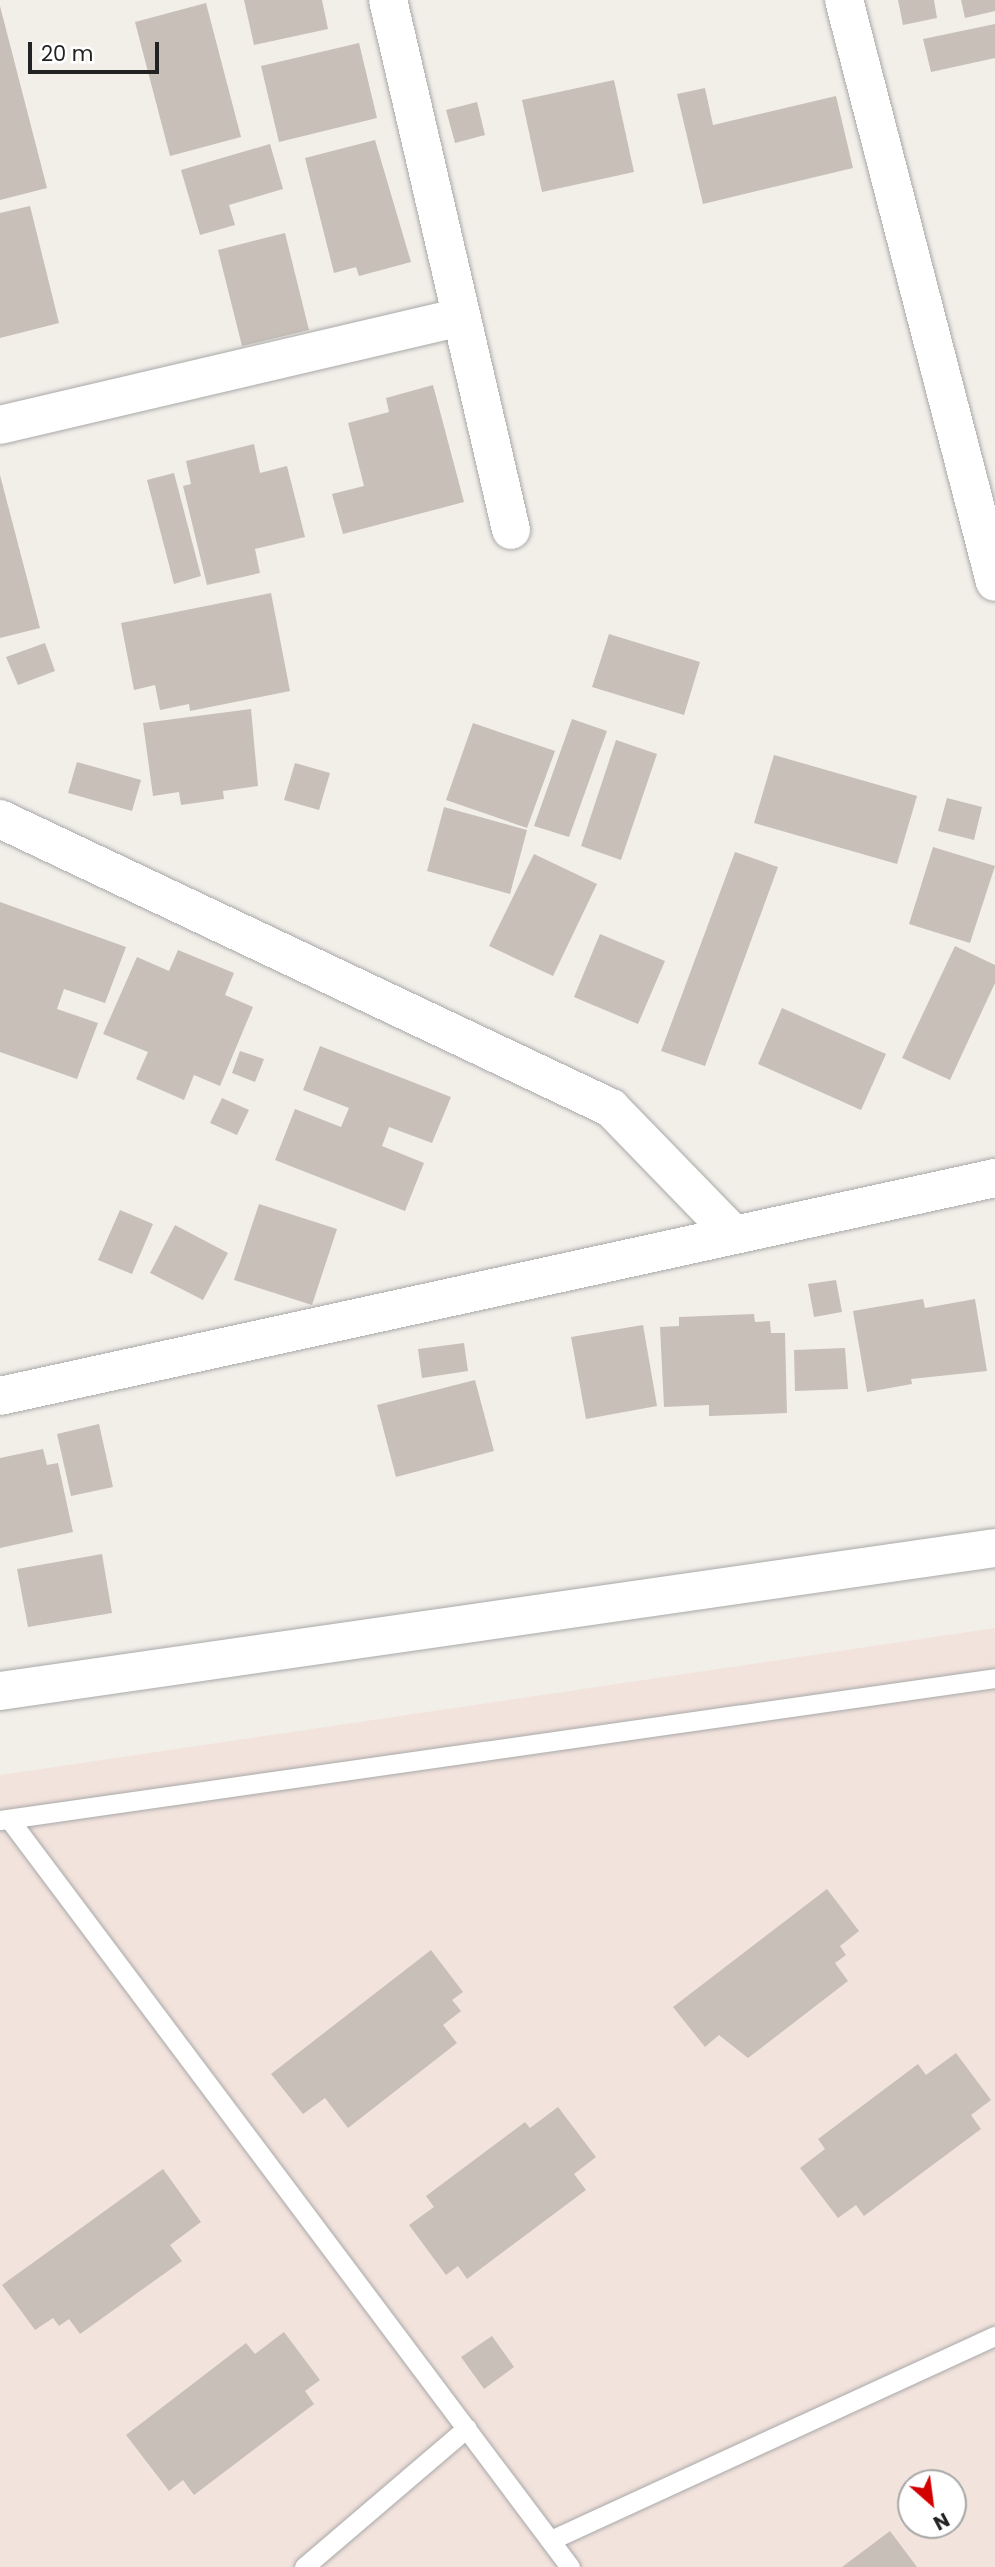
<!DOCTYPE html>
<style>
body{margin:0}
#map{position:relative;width:995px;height:2567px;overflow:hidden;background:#f2efe9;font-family:Poppins,sans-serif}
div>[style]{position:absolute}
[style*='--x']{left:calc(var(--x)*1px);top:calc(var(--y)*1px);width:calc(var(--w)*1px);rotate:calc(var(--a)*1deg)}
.military>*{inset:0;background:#f3e3dd}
.building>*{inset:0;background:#c7bfb8}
.roads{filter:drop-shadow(0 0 2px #a9a9a9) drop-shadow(0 0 2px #a9a9a9)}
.service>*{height:19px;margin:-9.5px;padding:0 9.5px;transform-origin:9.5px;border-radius:9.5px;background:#fff}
.minor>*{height:38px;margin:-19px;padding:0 19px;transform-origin:19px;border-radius:19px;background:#fff}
span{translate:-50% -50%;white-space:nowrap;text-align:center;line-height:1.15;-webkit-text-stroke:6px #fff;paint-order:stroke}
.north{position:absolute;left:897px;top:2469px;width:70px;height:70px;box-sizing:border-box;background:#fff;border:2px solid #a7a7a7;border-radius:50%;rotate:152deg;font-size:19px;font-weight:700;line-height:28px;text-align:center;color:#222}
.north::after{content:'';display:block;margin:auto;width:24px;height:32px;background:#d40000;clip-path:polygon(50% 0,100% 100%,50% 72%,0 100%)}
.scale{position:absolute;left:28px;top:42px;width:131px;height:32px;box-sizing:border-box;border:4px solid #222;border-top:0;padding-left:9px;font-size:21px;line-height:24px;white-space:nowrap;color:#222;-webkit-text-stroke:5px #fff;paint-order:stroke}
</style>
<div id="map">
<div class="military">
<div style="clip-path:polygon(evenodd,995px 1628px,995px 2567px,0 2567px,0 1775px,995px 1628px,911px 2483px,953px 2483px,953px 2525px,911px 2525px,911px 2483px)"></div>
</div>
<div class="building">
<div style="clip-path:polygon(244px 0,322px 0,328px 29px,254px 45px)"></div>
<div style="clip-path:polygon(898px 0,934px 0,937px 18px,903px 25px)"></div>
<div style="clip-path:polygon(961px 0,995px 0,995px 11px,965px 18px)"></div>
<div style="clip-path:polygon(206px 3px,241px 137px,170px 156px,135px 22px)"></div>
<div style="clip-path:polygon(0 6px,47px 188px,0 200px)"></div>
<div style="clip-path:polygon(995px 24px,995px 58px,931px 72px,923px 39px)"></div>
<div style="clip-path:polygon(359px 43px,377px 118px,279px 142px,261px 66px)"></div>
<div style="clip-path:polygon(614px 80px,634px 172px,542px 192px,522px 100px)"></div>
<div style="clip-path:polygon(705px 88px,713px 125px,836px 96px,853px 168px,703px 204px,677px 94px)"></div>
<div style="clip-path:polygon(477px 102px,485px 135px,455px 143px,446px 110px)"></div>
<div style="clip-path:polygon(375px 140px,411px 262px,359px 276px,356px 267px,334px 273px,305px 158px)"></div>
<div style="clip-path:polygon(270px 144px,283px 189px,229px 205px,235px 225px,200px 235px,181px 170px)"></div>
<div style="clip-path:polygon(30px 206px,59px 323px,0 338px,0 213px)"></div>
<div style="clip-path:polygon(285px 233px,309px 330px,242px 346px,218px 250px)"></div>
<div style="clip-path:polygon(433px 385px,464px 502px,343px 534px,332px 494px,364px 486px,348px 423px,389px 412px,386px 398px)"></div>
<div style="clip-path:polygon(254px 444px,260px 473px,287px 466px,305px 537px,255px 549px,260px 573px,207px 585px,183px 486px,191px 484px,186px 461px)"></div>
<div style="clip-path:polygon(174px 473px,201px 576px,174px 584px,147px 480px)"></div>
<div style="clip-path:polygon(0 475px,40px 628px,0 638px)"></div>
<div style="clip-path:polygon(271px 593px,290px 691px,190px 711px,189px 704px,160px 710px,155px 685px,134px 690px,121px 623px)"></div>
<div style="clip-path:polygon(609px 634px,700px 662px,684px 715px,592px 687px)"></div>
<div style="clip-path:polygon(45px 643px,55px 671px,18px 685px,6px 657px)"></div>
<div style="clip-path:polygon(251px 709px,258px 786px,223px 791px,224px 799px,181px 805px,179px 792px,153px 796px,143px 723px)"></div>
<div style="clip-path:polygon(572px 719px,607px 731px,569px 837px,534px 826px)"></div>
<div style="clip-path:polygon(473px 723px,555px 751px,527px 828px,446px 800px)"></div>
<div style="clip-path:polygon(616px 740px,657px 754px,621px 860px,581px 846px)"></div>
<div style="clip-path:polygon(774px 755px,917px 796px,897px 864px,754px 823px)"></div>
<div style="clip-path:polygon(77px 762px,141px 780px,132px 811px,68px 793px)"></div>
<div style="clip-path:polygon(295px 763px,330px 773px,319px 810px,284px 800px)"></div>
<div style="clip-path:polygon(947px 798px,982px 807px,974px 840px,938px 831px)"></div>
<div style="clip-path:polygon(444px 807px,527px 830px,510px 894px,427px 871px)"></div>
<div style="clip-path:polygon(933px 847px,995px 866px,970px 943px,909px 924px)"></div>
<div style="clip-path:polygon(735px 852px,778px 867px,705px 1066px,661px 1051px)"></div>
<div style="clip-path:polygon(534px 854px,597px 884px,553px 976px,489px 946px)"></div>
<div style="clip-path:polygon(0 902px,126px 947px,105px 1003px,64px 989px,57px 1009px,98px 1023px,77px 1079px,0 1052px)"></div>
<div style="clip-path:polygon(600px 934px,665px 961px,638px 1024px,574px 997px)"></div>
<div style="clip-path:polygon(955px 946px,995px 965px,995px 983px,950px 1080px,902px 1058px)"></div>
<div style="clip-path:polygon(178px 950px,234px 973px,225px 995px,253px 1007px,220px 1086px,194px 1075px,184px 1100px,136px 1079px,148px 1052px,103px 1034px,137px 957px,169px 971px)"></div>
<div style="clip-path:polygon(782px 1008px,886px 1054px,861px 1110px,758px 1064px)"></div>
<div style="clip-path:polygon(320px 1046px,451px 1097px,432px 1143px,389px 1127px,382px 1146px,424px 1163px,405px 1211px,275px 1160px,295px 1109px,341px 1127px,349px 1108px,303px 1090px)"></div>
<div style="clip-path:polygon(240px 1051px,264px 1059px,255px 1082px,232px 1073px)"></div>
<div style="clip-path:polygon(222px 1098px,249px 1110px,237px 1135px,210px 1123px)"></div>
<div style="clip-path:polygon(259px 1204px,337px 1229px,312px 1305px,234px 1280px)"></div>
<div style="clip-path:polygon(120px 1210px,153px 1224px,132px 1274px,98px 1260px)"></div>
<div style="clip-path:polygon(175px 1225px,228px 1253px,203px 1300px,150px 1273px)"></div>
<div style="clip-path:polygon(836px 1280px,842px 1312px,814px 1317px,808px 1284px)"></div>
<div style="clip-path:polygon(923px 1299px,925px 1308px,975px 1299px,987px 1371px,911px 1379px,912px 1384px,867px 1392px,853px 1311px)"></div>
<div style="clip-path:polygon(754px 1314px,755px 1322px,770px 1321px,771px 1333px,785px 1333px,787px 1413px,709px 1416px,709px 1405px,664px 1407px,660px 1327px,679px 1326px,679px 1317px)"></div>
<div style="clip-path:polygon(643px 1325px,657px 1406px,586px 1419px,571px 1337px)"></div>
<div style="clip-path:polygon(464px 1343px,468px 1371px,422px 1378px,418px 1349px)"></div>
<div style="clip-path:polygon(845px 1348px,848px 1389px,795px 1391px,794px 1350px)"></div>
<div style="clip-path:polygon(475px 1380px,494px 1451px,396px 1477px,377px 1405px)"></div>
<div style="clip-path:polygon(99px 1424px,113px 1487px,71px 1496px,57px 1434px)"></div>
<div style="clip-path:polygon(43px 1449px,47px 1465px,58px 1463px,73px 1532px,0 1548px,0 1458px)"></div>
<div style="clip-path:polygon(102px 1554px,112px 1613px,28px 1627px,17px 1569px)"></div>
<div style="clip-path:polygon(827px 1889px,859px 1931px,840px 1946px,846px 1955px,835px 1963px,848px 1981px,748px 2058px,719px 2035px,705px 2047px,673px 2007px)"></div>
<div style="clip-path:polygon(431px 1950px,463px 1992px,452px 2000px,461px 2011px,443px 2025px,457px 2043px,348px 2128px,325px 2098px,303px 2114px,271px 2074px)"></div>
<div style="clip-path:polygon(956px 2053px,991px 2100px,971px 2115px,981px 2129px,864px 2216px,856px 2205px,838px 2218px,800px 2168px,825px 2149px,818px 2139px,918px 2064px,926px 2075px)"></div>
<div style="clip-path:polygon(558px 2107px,596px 2157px,574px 2174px,586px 2190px,467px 2279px,458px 2266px,446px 2275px,409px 2225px,434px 2207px,426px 2196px,525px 2122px,530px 2128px)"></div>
<div style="clip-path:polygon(163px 2169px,201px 2222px,170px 2245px,182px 2261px,80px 2334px,69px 2319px,59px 2326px,53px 2318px,35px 2330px,2px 2285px)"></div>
<div style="clip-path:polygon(284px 2332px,320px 2380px,305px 2391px,314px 2404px,194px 2495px,183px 2480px,169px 2491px,126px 2435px,246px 2343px,255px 2354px)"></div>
<div style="clip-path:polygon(492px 2336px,514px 2367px,484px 2389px,461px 2357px)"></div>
<div style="clip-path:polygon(890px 2531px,917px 2567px,842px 2567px)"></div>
</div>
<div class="roads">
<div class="service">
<div style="--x:9;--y:1819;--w:935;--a:53.13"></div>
<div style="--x:0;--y:1820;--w:1005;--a:-8.12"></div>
<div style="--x:551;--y:2540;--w:489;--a:-24.7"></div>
<div style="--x:304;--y:2567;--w:214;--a:-40.5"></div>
</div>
<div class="minor">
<div style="--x:388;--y:0;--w:544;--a:76.93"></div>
<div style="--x:844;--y:0;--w:601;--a:75.46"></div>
<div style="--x:0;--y:425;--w:472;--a:-13.2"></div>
<div style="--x:0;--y:819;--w:676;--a:25.31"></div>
<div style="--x:611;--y:1108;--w:175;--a:45.9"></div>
<div style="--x:0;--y:1396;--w:1019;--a:-12.36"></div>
<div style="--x:0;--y:1691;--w:1005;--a:-8.18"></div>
</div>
</div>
<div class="north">N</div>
<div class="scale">20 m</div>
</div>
